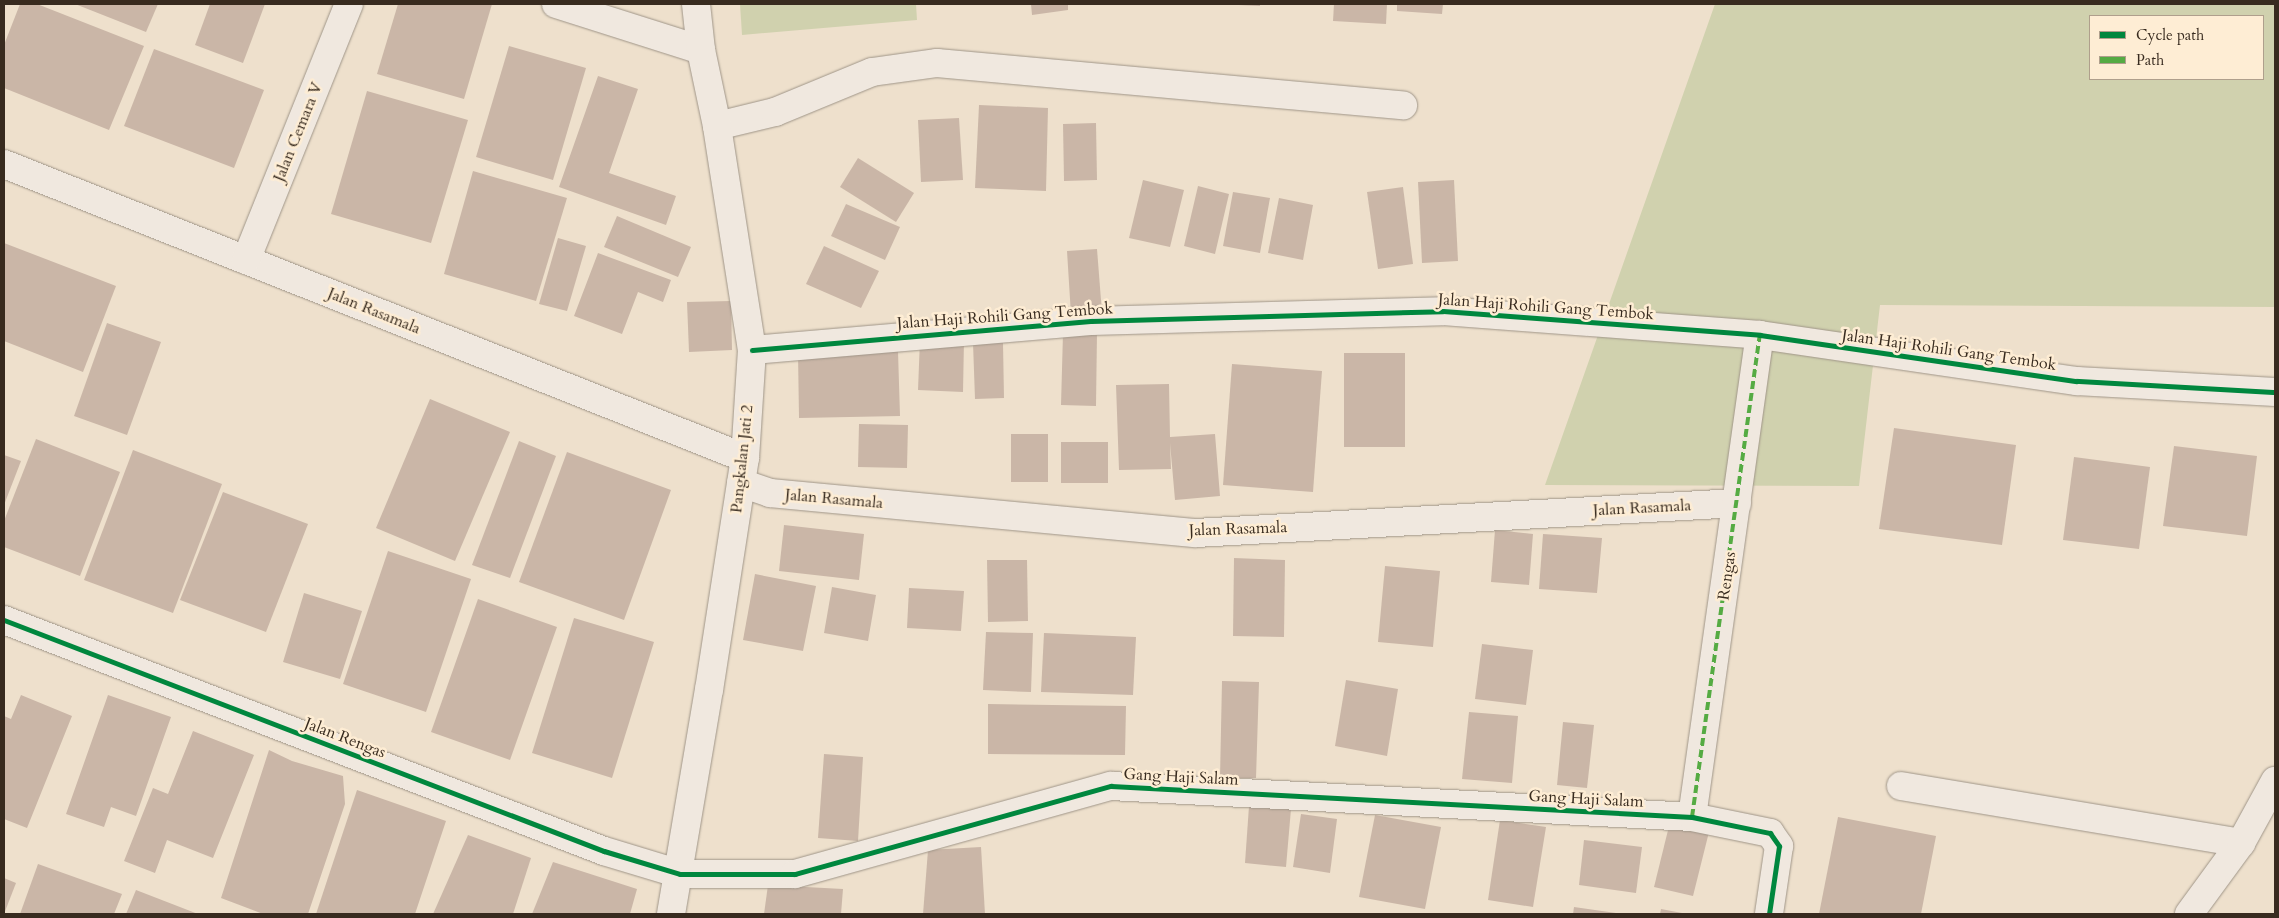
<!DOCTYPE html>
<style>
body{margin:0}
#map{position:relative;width:2279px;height:918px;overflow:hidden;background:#eee0cc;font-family:Cardo,serif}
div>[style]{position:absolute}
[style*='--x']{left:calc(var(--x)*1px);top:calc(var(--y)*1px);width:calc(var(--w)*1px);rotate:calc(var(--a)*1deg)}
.green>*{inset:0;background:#d0d1ae}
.building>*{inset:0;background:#cab6a7}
.roads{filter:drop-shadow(0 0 1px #9f9588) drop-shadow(0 0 1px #9f9588)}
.street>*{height:28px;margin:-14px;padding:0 14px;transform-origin:14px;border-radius:14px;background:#f0e8df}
.secondary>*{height:28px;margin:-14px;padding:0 14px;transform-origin:14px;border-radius:14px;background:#f0e8df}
.quiet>*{height:4px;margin-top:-2px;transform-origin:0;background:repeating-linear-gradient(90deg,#55ab43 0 8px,transparent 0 12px)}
.cycleway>*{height:5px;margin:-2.5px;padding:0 2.5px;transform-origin:2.5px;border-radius:2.5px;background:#00873e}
span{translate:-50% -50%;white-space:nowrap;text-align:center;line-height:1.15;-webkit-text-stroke:5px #feedd4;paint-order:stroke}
.street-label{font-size:16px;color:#382b1f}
.frame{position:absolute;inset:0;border:5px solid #382b1f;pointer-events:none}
.legend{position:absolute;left:2089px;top:15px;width:175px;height:65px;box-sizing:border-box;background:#feedd4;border:1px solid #af9f8c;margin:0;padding:6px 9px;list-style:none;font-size:15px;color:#382b1f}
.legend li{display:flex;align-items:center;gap:10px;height:25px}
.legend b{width:25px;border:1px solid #af9f8c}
</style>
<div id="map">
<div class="green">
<div style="clip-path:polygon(740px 4px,916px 4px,917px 20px,742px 35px)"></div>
<div style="clip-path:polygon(evenodd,1715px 4px,2275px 4px,2275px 307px,1880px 305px,1859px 486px,1545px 485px,1715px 4px,2090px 16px,2263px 16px,2263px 79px,2090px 79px,2090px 16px)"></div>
</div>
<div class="building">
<div style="clip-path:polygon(20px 4px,37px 4px,144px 46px,109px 130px,4px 88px,4px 45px)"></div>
<div style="clip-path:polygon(75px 4px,158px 4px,146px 32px)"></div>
<div style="clip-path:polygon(210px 4px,265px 4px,243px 63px,195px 45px)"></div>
<div style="clip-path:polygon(398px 4px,492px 4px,464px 99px,377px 74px)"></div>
<div style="clip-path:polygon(1031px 4px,1068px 4px,1068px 10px,1032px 15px)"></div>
<div style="clip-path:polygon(1217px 4px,1260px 4px,1260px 6px)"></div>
<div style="clip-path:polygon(1334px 4px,1387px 4px,1386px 24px,1333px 21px)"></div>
<div style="clip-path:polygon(1397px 4px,1443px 4px,1442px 14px,1397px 11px)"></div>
<div style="clip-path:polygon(509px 46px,586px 68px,553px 180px,476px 157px)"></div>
<div style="clip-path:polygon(154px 49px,264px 90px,234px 168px,124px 126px)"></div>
<div style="clip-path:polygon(598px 76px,638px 89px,609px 173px,676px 196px,666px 225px,559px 187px)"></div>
<div style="clip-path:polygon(367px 91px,468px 120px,431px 243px,331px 214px)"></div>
<div style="clip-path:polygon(979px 105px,1048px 108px,1046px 191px,975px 188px)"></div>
<div style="clip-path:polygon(959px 118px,963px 180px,921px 182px,918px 120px)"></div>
<div style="clip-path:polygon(1096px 123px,1097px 180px,1064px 181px,1063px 124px)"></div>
<div style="clip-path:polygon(858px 158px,914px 193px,896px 222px,840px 187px)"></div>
<div style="clip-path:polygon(473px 171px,567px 198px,536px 301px,444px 274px)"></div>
<div style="clip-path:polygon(1143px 180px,1184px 190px,1170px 247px,1129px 238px)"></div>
<div style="clip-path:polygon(1454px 180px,1458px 261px,1422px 263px,1418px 182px)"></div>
<div style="clip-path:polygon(1198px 186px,1229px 194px,1215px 254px,1184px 246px)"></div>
<div style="clip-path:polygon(1403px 187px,1413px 264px,1378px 269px,1367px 192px)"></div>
<div style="clip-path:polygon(1233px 192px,1270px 198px,1260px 253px,1223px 246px)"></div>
<div style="clip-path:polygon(1279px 198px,1313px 205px,1303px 260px,1268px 253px)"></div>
<div style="clip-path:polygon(846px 204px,900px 227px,885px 260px,831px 236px)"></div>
<div style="clip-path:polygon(617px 216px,691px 247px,678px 277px,604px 247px)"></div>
<div style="clip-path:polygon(558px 238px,586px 246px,567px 311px,539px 304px)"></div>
<div style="clip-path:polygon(4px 243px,116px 286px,83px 372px,4px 341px)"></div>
<div style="clip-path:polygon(824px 246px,879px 271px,861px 308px,806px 284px)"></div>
<div style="clip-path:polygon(1097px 249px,1102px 313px,1071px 315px,1067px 251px)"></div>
<div style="clip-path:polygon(598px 253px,671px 280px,663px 302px,638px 292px,622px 334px,574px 316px)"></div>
<div style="clip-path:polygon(731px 301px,732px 350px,689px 352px,687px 302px)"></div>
<div style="clip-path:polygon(107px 323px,161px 342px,127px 435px,74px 416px)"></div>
<div style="clip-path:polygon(1063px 333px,1097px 333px,1096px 406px,1061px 405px)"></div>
<div style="clip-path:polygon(920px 339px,964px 340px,963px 392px,918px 390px)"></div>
<div style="clip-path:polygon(973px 343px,1003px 343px,1004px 398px,975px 399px)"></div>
<div style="clip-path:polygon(898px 351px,900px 416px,799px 418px,798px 353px)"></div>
<div style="clip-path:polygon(1344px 353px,1405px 353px,1405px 447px,1344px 447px)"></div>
<div style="clip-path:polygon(1232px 364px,1322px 371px,1313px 492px,1223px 485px)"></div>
<div style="clip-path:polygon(1169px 384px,1170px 437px,1215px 434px,1220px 496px,1175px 500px,1170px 443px,1171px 469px,1119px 470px,1116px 385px)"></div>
<div style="clip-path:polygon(430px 399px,510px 432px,455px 561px,376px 528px)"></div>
<div style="clip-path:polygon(859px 424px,908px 425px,907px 468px,858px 467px)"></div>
<div style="clip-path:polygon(1894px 428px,2016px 445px,2002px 545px,1879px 529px)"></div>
<div style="clip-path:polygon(1011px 434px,1048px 434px,1048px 482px,1011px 482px)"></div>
<div style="clip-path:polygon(36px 439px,120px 472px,80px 576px,4px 547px,4px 521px)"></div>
<div style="clip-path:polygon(519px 441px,556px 456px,510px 578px,472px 565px)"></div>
<div style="clip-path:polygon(1061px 442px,1108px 442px,1108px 483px,1061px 483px)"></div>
<div style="clip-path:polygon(2174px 446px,2257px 456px,2247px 536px,2163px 526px)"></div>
<div style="clip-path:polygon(133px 450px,222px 484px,173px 613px,84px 580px)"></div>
<div style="clip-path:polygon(567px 452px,671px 490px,624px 620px,519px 582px)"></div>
<div style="clip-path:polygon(4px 455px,21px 461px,4px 505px)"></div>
<div style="clip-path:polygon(2074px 457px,2150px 467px,2139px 549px,2063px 540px)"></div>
<div style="clip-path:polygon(223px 492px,308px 524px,266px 632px,180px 600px)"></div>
<div style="clip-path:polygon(784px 525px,864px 534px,859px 580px,779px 571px)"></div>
<div style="clip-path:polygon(1495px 530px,1533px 534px,1529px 585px,1491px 582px)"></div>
<div style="clip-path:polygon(1543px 534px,1602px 538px,1597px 593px,1539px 589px)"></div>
<div style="clip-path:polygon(388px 551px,471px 579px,426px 712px,343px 684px)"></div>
<div style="clip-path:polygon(1234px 558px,1285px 560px,1284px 637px,1233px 636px)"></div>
<div style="clip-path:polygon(987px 560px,1027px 560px,1028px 621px,988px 622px)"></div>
<div style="clip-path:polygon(1385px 566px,1440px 571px,1433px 647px,1378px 642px)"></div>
<div style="clip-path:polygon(755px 574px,816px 586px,803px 651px,743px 640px)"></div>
<div style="clip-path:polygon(832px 587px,876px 595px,868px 641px,824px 633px)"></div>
<div style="clip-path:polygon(909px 588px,964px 591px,961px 631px,907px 628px)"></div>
<div style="clip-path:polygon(304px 593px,362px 611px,340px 679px,283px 662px)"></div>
<div style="clip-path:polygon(478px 599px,557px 627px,510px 760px,431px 732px)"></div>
<div style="clip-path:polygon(574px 618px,654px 642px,612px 778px,532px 753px)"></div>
<div style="clip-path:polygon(986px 632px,1033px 633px,1031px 692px,983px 690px)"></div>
<div style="clip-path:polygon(1044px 633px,1136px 637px,1133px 695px,1041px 692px)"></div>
<div style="clip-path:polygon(1482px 644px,1533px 650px,1526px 705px,1475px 699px)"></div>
<div style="clip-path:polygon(1346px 680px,1398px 689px,1387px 756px,1335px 746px)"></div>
<div style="clip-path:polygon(1222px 681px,1259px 682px,1256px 778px,1220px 778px)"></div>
<div style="clip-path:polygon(21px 695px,72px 716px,27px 828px,4px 819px,4px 716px,11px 719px)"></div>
<div style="clip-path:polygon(108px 695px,171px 717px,136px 816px,111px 807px,104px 827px,66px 814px)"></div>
<div style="clip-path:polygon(988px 704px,1126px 706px,1125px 755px,988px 754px)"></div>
<div style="clip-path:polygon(1469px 712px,1518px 716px,1512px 783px,1462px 779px)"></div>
<div style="clip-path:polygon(1563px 722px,1594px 725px,1587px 788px,1557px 785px)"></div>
<div style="clip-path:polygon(193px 731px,254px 755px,213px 858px,167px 840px,155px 873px,124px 861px,153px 788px,168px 794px)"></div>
<div style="clip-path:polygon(269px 750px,292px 761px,343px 776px,345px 804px,308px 914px,263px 914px,221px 898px)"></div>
<div style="clip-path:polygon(824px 754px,863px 757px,858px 841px,818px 838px)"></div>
<div style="clip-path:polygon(357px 790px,446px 821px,415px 914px,316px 914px)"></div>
<div style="clip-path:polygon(1249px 806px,1291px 809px,1286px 867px,1245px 863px)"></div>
<div style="clip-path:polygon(1301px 814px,1337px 819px,1330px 873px,1293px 867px)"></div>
<div style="clip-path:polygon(1375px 815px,1441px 827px,1425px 909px,1359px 897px)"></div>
<div style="clip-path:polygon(1838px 817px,1936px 836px,1921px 914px,1819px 914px)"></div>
<div style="clip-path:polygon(1500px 820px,1546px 827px,1533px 907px,1488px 900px)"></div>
<div style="clip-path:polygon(1670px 822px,1709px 832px,1693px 896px,1654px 887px)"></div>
<div style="clip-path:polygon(468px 835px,531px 858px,513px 914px,433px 914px)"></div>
<div style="clip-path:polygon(1584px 840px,1642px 847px,1636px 893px,1579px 885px)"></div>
<div style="clip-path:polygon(981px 847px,985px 914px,923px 914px,928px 850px)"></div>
<div style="clip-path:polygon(553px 862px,637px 889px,630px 914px,532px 914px)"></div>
<div style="clip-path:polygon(38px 864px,122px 894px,114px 914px,20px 914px)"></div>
<div style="clip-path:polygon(4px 878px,16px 883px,4px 914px)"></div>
<div style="clip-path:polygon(768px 885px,843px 889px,841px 914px,764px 914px)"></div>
<div style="clip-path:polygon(136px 890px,198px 914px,126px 914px)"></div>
<div style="clip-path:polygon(1574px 907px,1616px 913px,1616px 914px,1573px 914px)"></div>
<div style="clip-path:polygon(1661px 909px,1682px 913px,1682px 914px,1660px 914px)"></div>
</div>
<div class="roads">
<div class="street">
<div style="--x:556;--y:4;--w:152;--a:17.6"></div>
<div style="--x:717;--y:126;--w:60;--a:-13.6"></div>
<div style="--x:775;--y:112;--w:105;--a:-22.4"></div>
<div style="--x:872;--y:72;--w:66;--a:-7.9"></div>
<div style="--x:937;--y:63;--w:468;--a:5.2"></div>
<div style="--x:4;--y:164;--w:797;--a:21.64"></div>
<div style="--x:246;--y:260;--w:276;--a:-68.1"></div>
<div style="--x:752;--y:350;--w:340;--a:-4.9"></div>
<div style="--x:1091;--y:321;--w:352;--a:-1.6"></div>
<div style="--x:1443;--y:311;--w:318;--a:4.3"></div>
<div style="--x:1760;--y:335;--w:320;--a:8.3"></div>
<div style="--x:2077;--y:381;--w:198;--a:3.2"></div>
<div style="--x:741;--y:483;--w:31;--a:19"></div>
<div style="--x:770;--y:493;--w:428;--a:5.4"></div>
<div style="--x:1196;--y:533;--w:542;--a:-3.17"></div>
<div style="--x:4;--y:620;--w:643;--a:21.06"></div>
<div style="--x:604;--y:851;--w:79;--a:16.8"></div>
<div style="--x:680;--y:874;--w:115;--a:0"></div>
<div style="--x:795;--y:874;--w:328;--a:-15.6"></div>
<div style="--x:1111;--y:786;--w:582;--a:3.05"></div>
<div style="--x:1692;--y:817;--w:80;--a:11.6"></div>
<div style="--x:1770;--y:833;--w:16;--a:55"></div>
<div style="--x:1779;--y:846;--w:69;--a:98.4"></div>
<div style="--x:1901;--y:786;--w:345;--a:9.5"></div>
<div style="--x:1692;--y:817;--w:487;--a:-82"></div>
</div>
<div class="secondary">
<div style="--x:671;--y:914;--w:227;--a:-80.4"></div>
<div style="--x:709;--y:690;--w:235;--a:-81.2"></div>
<div style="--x:745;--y:458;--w:108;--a:-86.3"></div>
<div style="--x:752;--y:350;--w:227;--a:-98.9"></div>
<div style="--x:717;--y:126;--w:78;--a:-101.9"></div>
<div style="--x:701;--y:50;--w:46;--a:-96.2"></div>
<div style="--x:2189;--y:914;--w:88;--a:-53.8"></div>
<div style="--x:2241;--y:843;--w:71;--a:-61.3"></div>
</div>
</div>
<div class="quiet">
<div style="--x:1696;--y:818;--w:4;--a:-166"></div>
<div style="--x:1692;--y:817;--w:487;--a:-82"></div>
<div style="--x:1760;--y:335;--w:3;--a:180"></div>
</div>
<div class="cycleway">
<div style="--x:752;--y:350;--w:340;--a:-4.9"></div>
<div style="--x:1091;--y:321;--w:352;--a:-1.6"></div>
<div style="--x:1443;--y:311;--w:318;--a:4.3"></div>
<div style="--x:1760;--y:335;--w:320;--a:8.3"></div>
<div style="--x:2077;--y:381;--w:198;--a:3.2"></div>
<div style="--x:4;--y:620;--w:643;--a:21.06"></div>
<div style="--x:604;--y:851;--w:79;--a:16.8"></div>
<div style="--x:680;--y:874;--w:115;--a:0"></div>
<div style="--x:795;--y:874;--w:328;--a:-15.6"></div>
<div style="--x:1111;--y:786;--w:582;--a:3.05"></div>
<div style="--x:1692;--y:817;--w:80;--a:11.6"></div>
<div style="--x:1770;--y:833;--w:16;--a:55"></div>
<div style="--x:1779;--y:846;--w:69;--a:98.4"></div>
</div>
<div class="street-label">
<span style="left:298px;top:132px;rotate:-68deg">Jalan Cemara V</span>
<span style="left:1546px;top:307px;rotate:4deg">Jalan Haji Rohili Gang Tembok</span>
<span style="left:374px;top:311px;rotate:22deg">Jalan Rasamala</span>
<span style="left:1005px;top:316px;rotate:-4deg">Jalan Haji Rohili Gang Tembok</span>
<span style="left:1949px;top:350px;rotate:8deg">Jalan Haji Rohili Gang Tembok</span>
<span style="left:742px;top:459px;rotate:-84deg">Pangkalan Jati 2</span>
<span style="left:834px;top:499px;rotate:5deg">Jalan Rasamala</span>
<span style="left:1642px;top:508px;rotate:-3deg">Jalan Rasamala</span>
<span style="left:1238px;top:529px;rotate:-2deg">Jalan Rasamala</span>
<span style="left:1727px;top:576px;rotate:-82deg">Rengas</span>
<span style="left:345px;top:738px;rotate:21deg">Jalan Rengas</span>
<span style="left:1181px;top:777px;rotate:3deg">Gang Haji Salam</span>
<span style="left:1586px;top:799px;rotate:3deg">Gang Haji Salam</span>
</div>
<div class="frame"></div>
<ul class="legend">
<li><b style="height:6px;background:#00873e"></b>Cycle path</li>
<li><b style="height:6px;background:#55ab43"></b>Path</li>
</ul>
</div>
